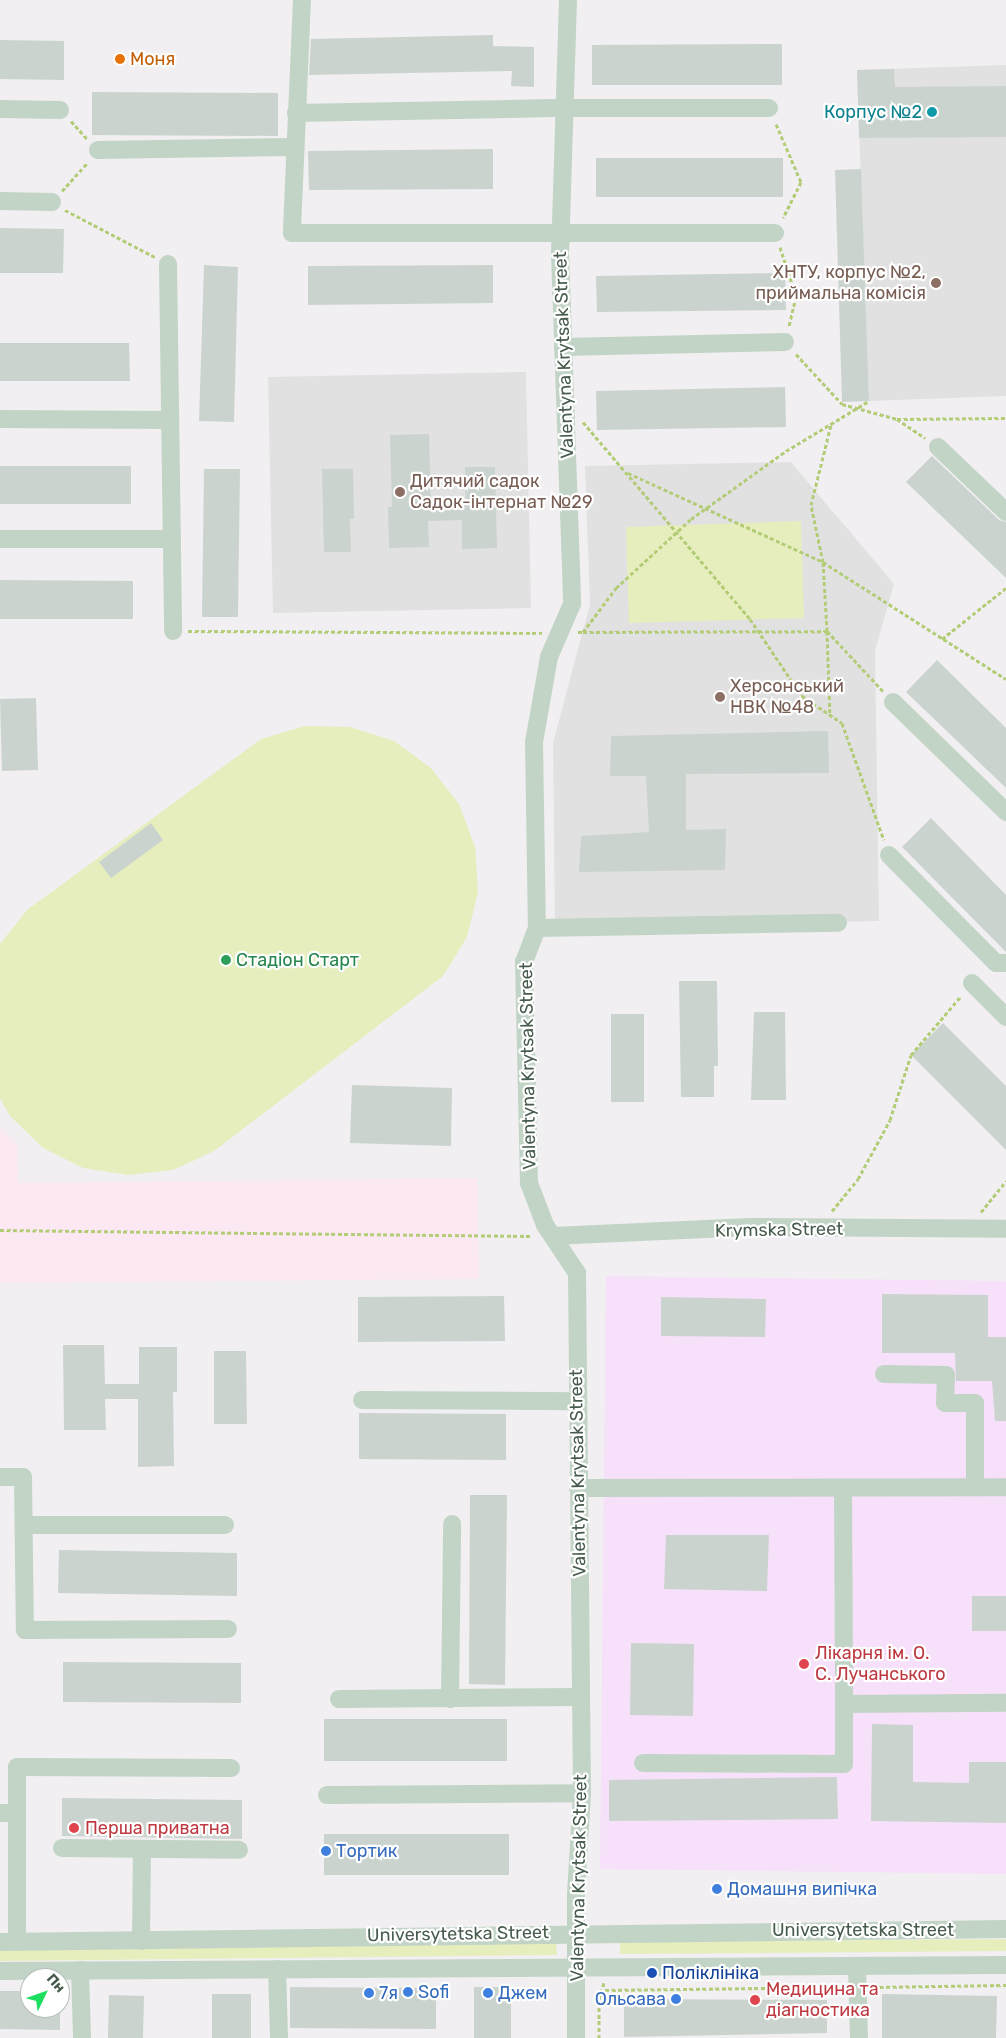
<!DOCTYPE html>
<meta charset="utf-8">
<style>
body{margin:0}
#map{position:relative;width:1006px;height:2038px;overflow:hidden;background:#f1eff1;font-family:Rubik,sans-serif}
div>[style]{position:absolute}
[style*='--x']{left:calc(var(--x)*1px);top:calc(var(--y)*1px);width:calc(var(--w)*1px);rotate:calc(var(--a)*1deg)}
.commercial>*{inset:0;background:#fce8f2}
.education>*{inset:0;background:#e2e1e2}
.medical>*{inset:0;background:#f7e0fa}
.green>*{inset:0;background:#e6eebe}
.building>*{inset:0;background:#cbd3cf}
.path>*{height:3px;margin-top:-1.5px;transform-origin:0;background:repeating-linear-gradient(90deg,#b3cc76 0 4px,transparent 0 6.5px)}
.minor>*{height:18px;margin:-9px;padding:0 9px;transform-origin:9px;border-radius:9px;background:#c2d4c6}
.dots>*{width:14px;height:14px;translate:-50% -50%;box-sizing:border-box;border:2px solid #fff;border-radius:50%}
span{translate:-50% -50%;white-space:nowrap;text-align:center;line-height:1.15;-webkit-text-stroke:4.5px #fff;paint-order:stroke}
.food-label{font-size:18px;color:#c56008}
.left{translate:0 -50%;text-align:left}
.culture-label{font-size:18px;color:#0d838f}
.right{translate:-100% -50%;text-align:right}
.education-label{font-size:18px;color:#785e54}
.street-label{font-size:18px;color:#475c4c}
.leisure-label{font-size:18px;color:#27864d}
.health-label{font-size:18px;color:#be3a42}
.shop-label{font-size:18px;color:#366cbe}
.transit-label{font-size:18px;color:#164399}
.north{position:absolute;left:20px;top:1968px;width:50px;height:50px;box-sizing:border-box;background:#fff;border:1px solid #b5beb7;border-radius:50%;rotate:48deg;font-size:14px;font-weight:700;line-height:20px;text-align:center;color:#475c4c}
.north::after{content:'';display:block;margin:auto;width:18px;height:22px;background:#1cde5f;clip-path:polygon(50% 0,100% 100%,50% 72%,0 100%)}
</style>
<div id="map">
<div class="commercial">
<div style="clip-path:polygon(0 1127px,17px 1144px,18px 1183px,477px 1178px,479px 1279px,0 1283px)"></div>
</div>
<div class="education">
<div style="clip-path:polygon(1006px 65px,1006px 396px,869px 401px,857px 70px)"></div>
<div style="clip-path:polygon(526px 372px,531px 608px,273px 613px,268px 377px)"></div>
<div style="clip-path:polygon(791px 462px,894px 584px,875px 651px,879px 921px,555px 928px,553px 743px,590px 604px,585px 466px)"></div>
</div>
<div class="medical">
<div style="clip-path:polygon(606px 1276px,1006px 1281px,1006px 1874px,600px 1869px)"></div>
</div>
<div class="green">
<div style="clip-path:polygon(801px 521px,804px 618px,629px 623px,626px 527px)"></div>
<div style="clip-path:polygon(305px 726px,350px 727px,394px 741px,431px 768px,459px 804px,475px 847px,478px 892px,467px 937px,443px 976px,214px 1151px,173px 1170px,128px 1175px,83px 1168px,43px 1148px,10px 1116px,0 1098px,0 944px,27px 910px,261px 739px)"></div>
<div style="clip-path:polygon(1006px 1939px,1006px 1951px,620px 1954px,620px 1942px)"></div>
<div style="clip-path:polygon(556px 1943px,557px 1955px,0 1961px,0 1949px)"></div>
</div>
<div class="building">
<div style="clip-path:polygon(493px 35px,493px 46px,534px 47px,534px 87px,511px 86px,512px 71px,309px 75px,311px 39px)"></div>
<div style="clip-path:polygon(0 40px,64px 41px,64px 80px,0 79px)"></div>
<div style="clip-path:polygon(782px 44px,782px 85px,592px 85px,592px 45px)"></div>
<div style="clip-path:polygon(894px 69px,895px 87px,1006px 86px,1006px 137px,859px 138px,857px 70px)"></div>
<div style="clip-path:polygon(92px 92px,278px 93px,278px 136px,92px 135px)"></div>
<div style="clip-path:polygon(493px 149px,493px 189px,309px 190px,308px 151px)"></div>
<div style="clip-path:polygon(596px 158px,783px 158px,783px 197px,596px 197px)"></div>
<div style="clip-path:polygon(861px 169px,869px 401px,842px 402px,835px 170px)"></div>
<div style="clip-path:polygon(0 228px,64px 229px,63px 273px,0 273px)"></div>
<div style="clip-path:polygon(204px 265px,238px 267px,234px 422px,199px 421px)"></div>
<div style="clip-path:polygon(493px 265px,493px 303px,308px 305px,308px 266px)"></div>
<div style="clip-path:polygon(785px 273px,786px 310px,597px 312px,596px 276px)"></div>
<div style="clip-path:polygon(0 343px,129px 343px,130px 381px,0 381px)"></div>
<div style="clip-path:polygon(785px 387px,786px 427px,597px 430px,596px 391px)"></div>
<div style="clip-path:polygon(429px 434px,431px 505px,466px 504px,465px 467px,495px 467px,497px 548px,462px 549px,462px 520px,428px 521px,429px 547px,389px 548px,388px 507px,392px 507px,390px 435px)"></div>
<div style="clip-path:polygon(932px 456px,999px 520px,1006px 522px,1006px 578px,906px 482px)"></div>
<div style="clip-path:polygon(0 466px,131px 466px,131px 504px,0 504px)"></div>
<div style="clip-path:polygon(204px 469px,240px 469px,238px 617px,202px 617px)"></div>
<div style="clip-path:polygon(322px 469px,353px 469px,354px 519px,350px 519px,351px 552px,324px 552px)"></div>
<div style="clip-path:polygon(0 580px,133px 581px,133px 619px,0 619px)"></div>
<div style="clip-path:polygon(937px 660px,1006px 728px,1006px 788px,906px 692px)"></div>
<div style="clip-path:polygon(36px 698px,38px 770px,2px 771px,0 699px)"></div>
<div style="clip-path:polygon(828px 731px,829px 773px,686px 774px,686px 830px,726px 829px,725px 870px,579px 872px,581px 836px,649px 832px,646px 776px,610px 776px,611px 736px)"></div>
<div style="clip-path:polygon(931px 818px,1006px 895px,1006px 952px,902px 847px)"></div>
<div style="clip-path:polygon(151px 823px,163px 840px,111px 878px,99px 862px)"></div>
<div style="clip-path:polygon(679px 981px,717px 981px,718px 1066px,714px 1066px,714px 1097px,681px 1097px)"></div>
<div style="clip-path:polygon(754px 1012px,785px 1012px,786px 1100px,751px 1100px)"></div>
<div style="clip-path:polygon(611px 1014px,644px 1014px,644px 1102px,611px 1102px)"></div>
<div style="clip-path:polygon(943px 1023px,1006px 1086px,1006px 1150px,911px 1055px)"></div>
<div style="clip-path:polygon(352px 1085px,452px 1088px,451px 1146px,350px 1143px)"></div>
<div style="clip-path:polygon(882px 1294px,988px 1295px,988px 1337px,1006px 1337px,1006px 1421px,995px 1421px,992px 1381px,956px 1381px,955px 1353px,882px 1353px)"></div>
<div style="clip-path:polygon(504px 1296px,505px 1341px,358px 1342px,358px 1297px)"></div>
<div style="clip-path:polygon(661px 1297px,766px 1299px,765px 1337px,661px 1336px)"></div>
<div style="clip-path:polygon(63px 1345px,104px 1345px,105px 1384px,139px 1384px,139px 1347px,177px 1347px,177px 1392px,173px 1392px,174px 1466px,138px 1467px,138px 1399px,105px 1399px,106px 1430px,64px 1430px)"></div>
<div style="clip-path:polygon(214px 1351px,246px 1351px,247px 1424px,214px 1424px)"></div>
<div style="clip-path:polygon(359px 1413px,506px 1414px,506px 1460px,359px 1459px)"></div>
<div style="clip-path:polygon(470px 1495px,507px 1495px,505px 1685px,469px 1684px)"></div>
<div style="clip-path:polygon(666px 1535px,769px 1535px,767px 1591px,664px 1589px)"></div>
<div style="clip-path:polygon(59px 1550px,237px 1553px,237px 1596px,58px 1593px)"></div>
<div style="clip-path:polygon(972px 1596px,1006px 1596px,1006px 1631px,972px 1631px)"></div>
<div style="clip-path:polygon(631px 1643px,694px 1644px,693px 1716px,630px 1715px)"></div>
<div style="clip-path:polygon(63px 1662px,241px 1663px,241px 1703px,63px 1702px)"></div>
<div style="clip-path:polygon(324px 1719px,507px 1719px,507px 1761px,324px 1761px)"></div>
<div style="clip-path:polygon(872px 1724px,913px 1725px,913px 1782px,969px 1783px,969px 1762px,1006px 1762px,1006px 1823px,871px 1821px)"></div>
<div style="clip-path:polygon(837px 1777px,838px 1819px,609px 1821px,609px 1780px)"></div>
<div style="clip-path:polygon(62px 1798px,242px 1800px,242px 1839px,62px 1836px)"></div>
<div style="clip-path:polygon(324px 1834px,509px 1834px,509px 1875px,324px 1875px)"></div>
<div style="clip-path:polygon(290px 1987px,436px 1988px,436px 2029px,290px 2028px)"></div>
<div style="clip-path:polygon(474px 1987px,511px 1987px,511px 2038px,474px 2038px)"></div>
<div style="clip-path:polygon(0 1991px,30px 1991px,30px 2008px,60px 2008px,60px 2030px,0 2029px)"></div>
<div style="clip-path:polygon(212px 1994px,251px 1994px,251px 2038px,212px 2038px)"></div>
<div style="clip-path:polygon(882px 1994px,997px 1996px,996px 2038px,882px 2038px)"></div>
<div style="clip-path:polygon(109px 1995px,144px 1996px,143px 2038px,108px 2038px)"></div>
<div style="clip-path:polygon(624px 1999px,827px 2000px,827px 2033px,624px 2037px)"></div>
</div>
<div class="path">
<div style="--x:71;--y:121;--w:24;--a:48"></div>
<div style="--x:776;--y:124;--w:63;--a:66.7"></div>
<div style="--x:801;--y:182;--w:40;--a:116.6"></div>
<div style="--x:62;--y:191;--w:39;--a:-48"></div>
<div style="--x:65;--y:210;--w:102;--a:27.6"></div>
<div style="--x:780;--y:247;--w:52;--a:71.9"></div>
<div style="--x:796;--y:296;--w:32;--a:103"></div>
<div style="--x:796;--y:354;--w:68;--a:47.4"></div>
<div style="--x:842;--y:404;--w:57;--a:15.3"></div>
<div style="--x:897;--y:419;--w:34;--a:34"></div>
<div style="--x:897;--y:419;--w:109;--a:-0.5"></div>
<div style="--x:583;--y:422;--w:258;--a:49.7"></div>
<div style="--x:750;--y:619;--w:93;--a:56"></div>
<div style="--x:802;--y:696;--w:48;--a:34"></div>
<div style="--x:842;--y:723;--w:124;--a:70.3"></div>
<div style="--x:628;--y:473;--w:214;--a:24.5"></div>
<div style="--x:823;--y:562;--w:217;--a:32.6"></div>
<div style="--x:188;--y:631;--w:354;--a:0.3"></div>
<div style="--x:827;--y:631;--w:82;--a:47"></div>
<div style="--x:827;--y:631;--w:84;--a:88"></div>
<div style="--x:578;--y:632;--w:5;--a:0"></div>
<div style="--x:583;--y:632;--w:55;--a:-53.1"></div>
<div style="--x:616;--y:588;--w:102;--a:-42.6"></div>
<div style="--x:691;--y:519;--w:117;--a:-35.6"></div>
<div style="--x:786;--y:451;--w:97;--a:-31.1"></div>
<div style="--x:583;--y:632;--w:244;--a:-0.2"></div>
<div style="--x:827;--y:631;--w:69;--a:-93.3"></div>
<div style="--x:823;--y:562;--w:58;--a:-101.9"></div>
<div style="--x:811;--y:505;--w:82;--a:-76"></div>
<div style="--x:942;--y:639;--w:82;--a:-38.6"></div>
<div style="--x:832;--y:1211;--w:41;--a:-50.9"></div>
<div style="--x:858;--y:1179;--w:67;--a:-61.5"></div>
<div style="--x:890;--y:1120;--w:68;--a:-72.1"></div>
<div style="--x:911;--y:1055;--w:77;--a:-49.7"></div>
<div style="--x:981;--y:1212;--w:40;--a:-51"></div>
<div style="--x:0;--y:1230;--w:532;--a:0.65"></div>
<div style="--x:873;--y:1987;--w:133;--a:-0.9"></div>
<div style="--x:605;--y:1990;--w:236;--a:-0.7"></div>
<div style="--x:599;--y:2038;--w:39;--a:-90"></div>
<div style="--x:599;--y:1999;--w:17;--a:-73"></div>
</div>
<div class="minor">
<div style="--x:302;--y:0;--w:233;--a:92.5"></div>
<div style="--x:292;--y:233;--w:483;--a:0"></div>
<div style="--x:568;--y:0;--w:254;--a:91.8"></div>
<div style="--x:560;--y:254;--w:350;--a:88"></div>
<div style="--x:572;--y:604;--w:58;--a:113.5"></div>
<div style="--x:549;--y:657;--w:86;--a:100"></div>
<div style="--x:534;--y:742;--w:186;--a:89.1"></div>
<div style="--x:537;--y:928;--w:36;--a:111"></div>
<div style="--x:524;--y:962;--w:221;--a:88.7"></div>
<div style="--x:529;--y:1183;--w:45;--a:69.1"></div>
<div style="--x:545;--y:1225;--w:58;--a:56.3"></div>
<div style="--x:577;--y:1273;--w:520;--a:89.45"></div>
<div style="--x:582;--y:1793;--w:102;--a:93.4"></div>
<div style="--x:576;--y:1895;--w:143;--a:90"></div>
<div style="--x:0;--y:109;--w:60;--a:1"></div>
<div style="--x:296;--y:113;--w:269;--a:-1.1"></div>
<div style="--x:565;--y:108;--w:204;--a:0"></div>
<div style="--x:98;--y:150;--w:197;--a:-0.9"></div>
<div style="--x:0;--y:201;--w:52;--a:1.1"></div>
<div style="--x:168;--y:264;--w:367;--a:89.2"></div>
<div style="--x:563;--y:347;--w:222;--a:-1.3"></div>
<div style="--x:0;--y:419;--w:170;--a:0.3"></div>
<div style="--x:938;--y:447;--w:94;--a:43.7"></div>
<div style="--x:0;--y:539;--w:172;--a:0"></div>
<div style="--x:893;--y:702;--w:158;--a:44.2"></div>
<div style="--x:889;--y:855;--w:152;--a:45.3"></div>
<div style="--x:996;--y:963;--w:10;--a:0"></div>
<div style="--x:537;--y:928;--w:301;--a:-1"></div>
<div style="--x:972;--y:983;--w:48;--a:45"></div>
<div style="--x:553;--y:1236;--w:197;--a:-2.6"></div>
<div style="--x:750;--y:1227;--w:256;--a:0.4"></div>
<div style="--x:884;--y:1374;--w:62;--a:0.9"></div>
<div style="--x:946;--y:1375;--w:28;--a:92"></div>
<div style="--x:945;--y:1403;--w:30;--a:0"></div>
<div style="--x:975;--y:1403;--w:84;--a:90"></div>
<div style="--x:362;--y:1400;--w:215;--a:0.3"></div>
<div style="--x:0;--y:1477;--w:23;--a:0"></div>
<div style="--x:23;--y:1477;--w:153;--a:89.3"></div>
<div style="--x:25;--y:1630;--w:203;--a:-0.3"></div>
<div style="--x:578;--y:1488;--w:428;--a:-0.1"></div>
<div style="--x:843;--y:1488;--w:216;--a:89.7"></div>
<div style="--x:844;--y:1704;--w:162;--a:-0.4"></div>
<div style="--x:24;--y:1525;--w:201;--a:0"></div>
<div style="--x:339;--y:1699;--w:242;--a:-0.5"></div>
<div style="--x:450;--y:1699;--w:175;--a:-89.3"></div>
<div style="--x:643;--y:1763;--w:201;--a:0.3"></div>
<div style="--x:844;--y:1764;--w:60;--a:-90"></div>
<div style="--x:327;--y:1795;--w:255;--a:-0.4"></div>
<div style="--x:0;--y:1813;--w:17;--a:0"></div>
<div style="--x:17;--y:1813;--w:129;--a:90"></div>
<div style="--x:17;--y:1813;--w:46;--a:-90"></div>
<div style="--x:17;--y:1767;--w:214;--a:0.3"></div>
<div style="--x:62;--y:1848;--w:177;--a:0.6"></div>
<div style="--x:141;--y:1941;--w:92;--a:-89.4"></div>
<div style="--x:0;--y:1942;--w:1006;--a:-0.74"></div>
<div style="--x:857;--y:1967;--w:71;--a:88.4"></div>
<div style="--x:277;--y:1969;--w:69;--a:88.3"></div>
<div style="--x:80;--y:1970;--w:68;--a:88.3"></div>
<div style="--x:0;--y:1971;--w:1006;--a:-0.34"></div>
</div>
<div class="dots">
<div style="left:120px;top:59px;background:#e8710a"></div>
<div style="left:932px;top:112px;background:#0f9aa8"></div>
<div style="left:936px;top:283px;background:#8d6e63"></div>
<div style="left:400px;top:492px;background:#8d6e63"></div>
<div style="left:720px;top:697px;background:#8d6e63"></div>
<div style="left:226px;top:960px;background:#2e9e5b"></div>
<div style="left:804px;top:1664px;background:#e0444e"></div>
<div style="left:74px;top:1828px;background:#e0444e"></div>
<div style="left:326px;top:1851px;background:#3f7fe0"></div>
<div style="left:717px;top:1889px;background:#3f7fe0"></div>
<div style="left:652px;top:1973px;background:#1a4fb4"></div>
<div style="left:408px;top:1992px;background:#3f7fe0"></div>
<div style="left:369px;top:1993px;background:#3f7fe0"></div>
<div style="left:488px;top:1993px;background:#3f7fe0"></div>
<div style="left:676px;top:1999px;background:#3f7fe0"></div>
<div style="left:755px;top:2000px;background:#e0444e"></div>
</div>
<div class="food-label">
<span class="left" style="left:130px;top:59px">Моня</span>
</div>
<div class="culture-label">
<span class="right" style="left:922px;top:112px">Корпус №2</span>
</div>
<div class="education-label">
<span class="right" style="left:926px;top:283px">ХНТУ, корпус №2,<br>приймальна комісія</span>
<span class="left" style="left:410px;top:492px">Дитячий садок<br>Садок-інтернат №29</span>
<span class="left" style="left:730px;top:697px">Херсонський<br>НВК №48</span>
</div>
<div class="street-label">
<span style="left:564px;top:355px;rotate:-92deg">Valentyna Krytsak Street</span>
<span style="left:528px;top:1066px;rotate:-91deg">Valentyna Krytsak Street</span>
<span style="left:779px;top:1230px;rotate:-1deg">Krymska Street</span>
<span style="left:578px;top:1473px;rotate:-91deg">Valentyna Krytsak Street</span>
<span style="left:579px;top:1878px;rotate:-89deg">Valentyna Krytsak Street</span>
<span style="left:863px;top:1930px">Universytetska Street</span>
<span style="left:458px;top:1934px;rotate:-1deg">Universytetska Street</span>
</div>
<div class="leisure-label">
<span class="left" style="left:236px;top:960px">Стадіон Старт</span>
</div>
<div class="health-label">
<span class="left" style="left:815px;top:1664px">Лікарня ім. О.<br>С. Лучанського</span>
<span class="left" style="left:85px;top:1828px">Перша приватна</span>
<span class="left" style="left:766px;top:2000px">Медицина та<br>діагностика</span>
</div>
<div class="shop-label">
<span class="left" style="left:336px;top:1851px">Тортик</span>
<span class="left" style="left:727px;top:1889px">Домашня випічка</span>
<span class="left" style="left:418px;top:1992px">Sofi</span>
<span class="left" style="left:379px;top:1993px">7я</span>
<span class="left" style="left:498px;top:1993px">Джем</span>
<span class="right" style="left:666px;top:1999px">Ольсава</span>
</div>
<div class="transit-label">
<span class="left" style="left:662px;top:1973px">Поліклініка</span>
</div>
<div class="north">Пн</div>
</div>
